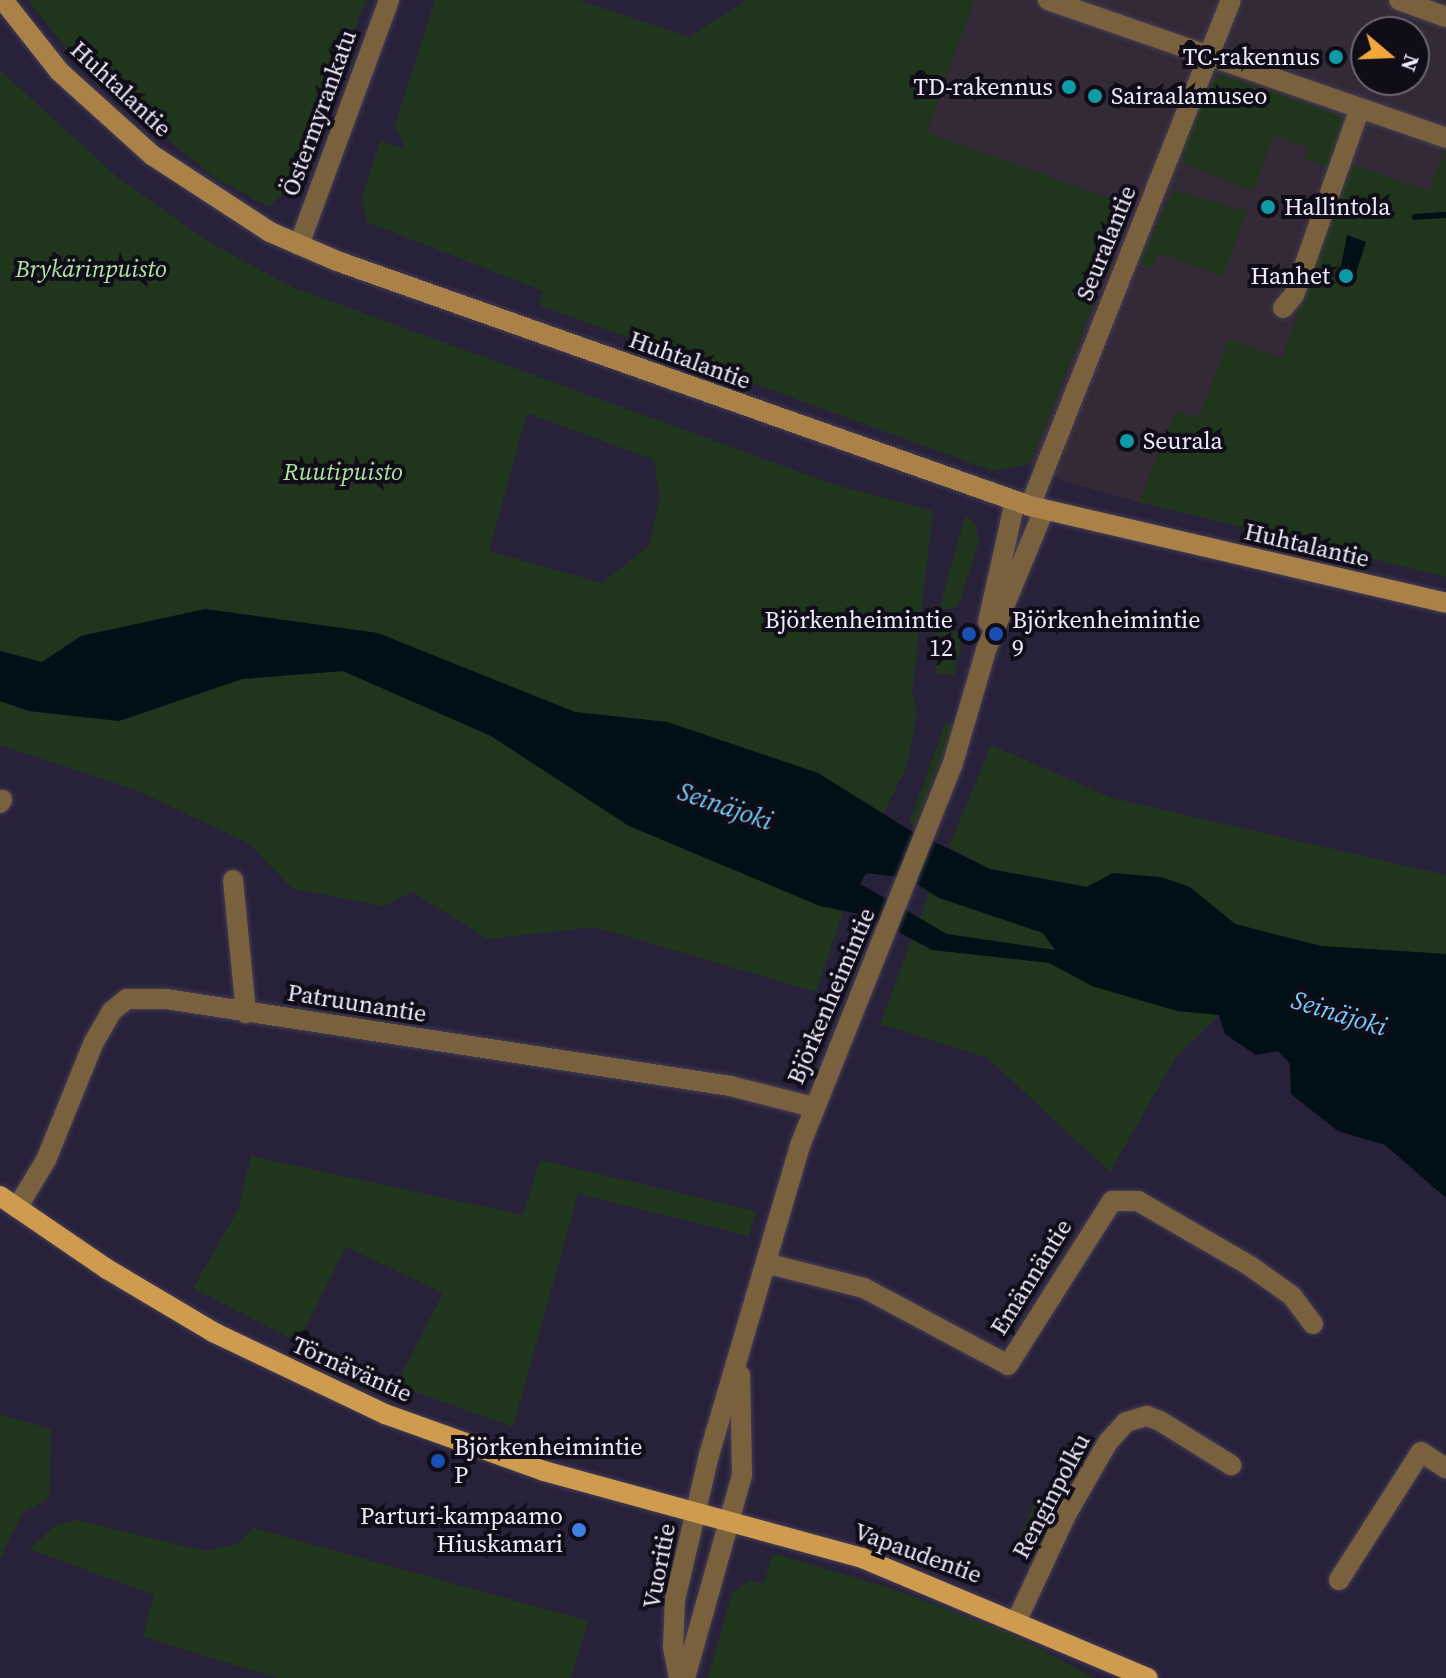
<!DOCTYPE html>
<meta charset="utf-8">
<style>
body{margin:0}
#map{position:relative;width:1446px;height:1678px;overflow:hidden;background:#28213a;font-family:"Source Serif 4",serif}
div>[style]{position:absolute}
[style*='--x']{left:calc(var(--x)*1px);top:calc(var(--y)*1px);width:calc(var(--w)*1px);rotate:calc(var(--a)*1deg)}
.commercial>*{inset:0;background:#342937}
.green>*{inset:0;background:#20361c}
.water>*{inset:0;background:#010f17}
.stream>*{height:6px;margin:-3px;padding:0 3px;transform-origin:3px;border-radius:3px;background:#010f17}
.roads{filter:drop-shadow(0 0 2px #443d55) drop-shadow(0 0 2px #443d55)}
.minor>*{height:20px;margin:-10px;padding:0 10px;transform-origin:10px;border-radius:10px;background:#7a613e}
.tertiary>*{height:20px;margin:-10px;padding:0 10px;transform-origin:10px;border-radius:10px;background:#7a613e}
.secondary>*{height:20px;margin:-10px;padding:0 10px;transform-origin:10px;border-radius:10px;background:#aa8248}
.primary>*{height:20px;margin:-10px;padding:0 10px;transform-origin:10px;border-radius:10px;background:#cf9b4e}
.dots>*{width:22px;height:22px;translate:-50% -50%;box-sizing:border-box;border:4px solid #100d18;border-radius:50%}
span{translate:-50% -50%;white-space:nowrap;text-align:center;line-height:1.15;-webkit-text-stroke:8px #100d18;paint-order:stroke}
.poi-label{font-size:24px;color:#efebfc}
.right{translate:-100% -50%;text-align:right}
.left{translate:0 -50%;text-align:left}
.street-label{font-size:24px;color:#efebfc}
.park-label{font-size:24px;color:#aee3a3;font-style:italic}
.water-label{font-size:26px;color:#79ccf9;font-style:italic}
.north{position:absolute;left:1350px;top:16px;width:80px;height:80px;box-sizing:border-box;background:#100d18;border:2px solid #696673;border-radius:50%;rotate:109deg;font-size:22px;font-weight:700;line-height:32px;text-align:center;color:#efebfc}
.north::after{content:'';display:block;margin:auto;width:28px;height:36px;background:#efa73e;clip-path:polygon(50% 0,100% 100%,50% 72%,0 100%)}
</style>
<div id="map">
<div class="commercial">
<div style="clip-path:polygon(evenodd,974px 0,1446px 0,1446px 577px,1139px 502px,1063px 481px,1030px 464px,1095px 300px,926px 133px,974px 0,1366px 32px,1414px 32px,1414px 80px,1366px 80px,1366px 32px)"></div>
</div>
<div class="green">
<div style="clip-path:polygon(28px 0,366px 0,297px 178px,269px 207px,215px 178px,156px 130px,74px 58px)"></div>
<div style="clip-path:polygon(435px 0,578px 0,689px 37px,747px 0,974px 0,927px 133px,1132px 206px,1030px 464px,993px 471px,539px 305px,543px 291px,367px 222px,362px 197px,380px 141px,405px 148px,395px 125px)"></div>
<div style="clip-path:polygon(evenodd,0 70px,117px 177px,209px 242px,292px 287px,833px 484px,933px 511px,912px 692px,917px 712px,907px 766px,883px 814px,818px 773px,667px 722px,575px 712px,516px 689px,131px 628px,81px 636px,42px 662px,0 651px,0 70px,527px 413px,654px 460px,660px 497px,649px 546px,602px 583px,489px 551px,527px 413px)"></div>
<div style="clip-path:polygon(1223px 74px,1341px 115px,1343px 126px,1328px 168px,1305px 159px,1309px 147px,1274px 135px,1253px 192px,1184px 164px,1181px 153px,1197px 108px,1209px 84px)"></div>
<div style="clip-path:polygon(1446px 145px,1446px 577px,1139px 502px,1176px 411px,1198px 418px,1229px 339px,1282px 358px,1350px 164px,1429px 191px)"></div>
<div style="clip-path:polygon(1173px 190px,1247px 211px,1223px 276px,1158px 253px,1152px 267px,1139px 263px)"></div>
<div style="clip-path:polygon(965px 516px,975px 524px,979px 541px,958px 607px,939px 610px)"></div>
<div style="clip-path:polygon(934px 627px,964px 633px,954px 675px,936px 673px)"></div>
<div style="clip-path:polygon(343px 671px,491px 736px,629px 826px,843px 912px,816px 992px,595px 927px,488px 939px,412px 892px,384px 906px,293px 889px,248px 843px,134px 789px,0 745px,0 701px,29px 711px,119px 721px,242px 679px)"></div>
<div style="clip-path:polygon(946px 722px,956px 724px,915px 826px,909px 823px)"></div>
<div style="clip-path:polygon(991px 745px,1112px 798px,1446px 875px,1446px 954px,1321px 946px,1235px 924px,1190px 887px,1113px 874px,1087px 887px,990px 869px,949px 847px)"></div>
<div style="clip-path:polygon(930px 891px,1043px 933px,1055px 950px,1177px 1011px,1219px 1015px,1175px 1058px,1110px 1172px,988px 1058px,880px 1024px)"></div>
<div style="clip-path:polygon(251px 1156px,523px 1215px,540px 1160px,756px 1211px,749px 1236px,578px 1194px,513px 1427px,396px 1385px,443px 1293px,346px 1247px,298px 1342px,193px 1288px,238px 1210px)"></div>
<div style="clip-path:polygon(0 1414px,51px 1429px,49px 1499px,23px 1512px,0 1559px)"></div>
<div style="clip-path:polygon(1034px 1503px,1060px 1514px,1045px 1548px,1020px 1537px)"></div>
<div style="clip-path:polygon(77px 1520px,205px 1551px,237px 1544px,253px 1528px,588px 1621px,571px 1678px,277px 1678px,143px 1637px,154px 1595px,29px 1549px,56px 1525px)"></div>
<div style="clip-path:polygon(773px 1553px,896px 1590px,1014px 1635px,1094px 1678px,708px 1678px,732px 1593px,749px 1581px,764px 1583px)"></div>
</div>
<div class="water">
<div style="clip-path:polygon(1347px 235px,1366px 242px,1355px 276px,1340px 272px)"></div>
<div style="clip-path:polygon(evenodd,205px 609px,378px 633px,575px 712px,667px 722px,818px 773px,906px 828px,990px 869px,1087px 887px,1113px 873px,1161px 877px,1190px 887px,1235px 924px,1321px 946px,1446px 954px,1446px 1198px,1385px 1145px,1338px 1131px,1291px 1094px,1290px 1064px,1278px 1051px,1256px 1055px,1225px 1034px,1219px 1015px,1177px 1011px,1092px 986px,1049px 963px,932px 950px,869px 916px,820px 906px,629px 826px,491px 736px,343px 671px,242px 679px,119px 721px,29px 711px,0 701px,0 651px,42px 662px,81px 636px,205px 609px,866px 873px,907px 878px,939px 898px,1043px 933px,1055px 950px,947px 934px,860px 884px,866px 873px)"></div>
</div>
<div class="stream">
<div style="--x:1415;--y:217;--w:31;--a:-4"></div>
</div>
<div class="roads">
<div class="minor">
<div style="--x:1048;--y:0;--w:421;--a:19.1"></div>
<div style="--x:1399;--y:0;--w:50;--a:19.9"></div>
<div style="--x:1283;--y:308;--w:17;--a:-50"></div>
<div style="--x:1294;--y:295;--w:198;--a:-70.6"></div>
<div style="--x:1030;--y:506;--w:544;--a:-68.34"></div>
<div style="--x:0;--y:803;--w:4;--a:-56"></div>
<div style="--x:233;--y:880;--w:134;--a:84.4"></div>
<div style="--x:17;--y:1208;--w:56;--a:-58.9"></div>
<div style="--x:46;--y:1160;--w:127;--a:-67.9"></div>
<div style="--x:94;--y:1042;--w:36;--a:-60"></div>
<div style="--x:112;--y:1011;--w:19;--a:-39"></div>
<div style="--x:127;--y:999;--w:39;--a:0"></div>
<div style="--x:166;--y:999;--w:571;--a:8.77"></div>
<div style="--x:730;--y:1086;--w:86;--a:14.2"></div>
<div style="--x:769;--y:1264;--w:98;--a:14.2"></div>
<div style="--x:864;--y:1288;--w:163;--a:28.1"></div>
<div style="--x:1008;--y:1365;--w:194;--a:-57.6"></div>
<div style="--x:1112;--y:1201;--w:26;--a:0"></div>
<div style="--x:1138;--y:1201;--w:129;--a:30.1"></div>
<div style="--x:1250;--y:1266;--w:52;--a:35.5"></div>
<div style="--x:1292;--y:1296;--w:35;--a:53"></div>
<div style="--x:1339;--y:1580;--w:152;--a:-57.4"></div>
<div style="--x:1421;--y:1452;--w:30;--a:33"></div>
<div style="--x:1017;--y:1620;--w:118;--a:-65"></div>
<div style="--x:1067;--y:1513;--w:82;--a:-60"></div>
<div style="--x:1108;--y:1442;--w:27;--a:-48"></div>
<div style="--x:1126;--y:1422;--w:22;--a:-16"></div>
<div style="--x:1147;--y:1416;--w:14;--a:21"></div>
<div style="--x:1160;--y:1421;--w:84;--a:31.8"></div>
</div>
<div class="tertiary">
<div style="--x:299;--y:245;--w:261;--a:-69.8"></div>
<div style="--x:988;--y:622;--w:124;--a:-77.4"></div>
<div style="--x:679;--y:1678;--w:32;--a:-101"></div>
<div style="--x:673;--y:1647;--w:47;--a:-87.6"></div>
<div style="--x:675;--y:1600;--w:149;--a:-76.8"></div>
<div style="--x:709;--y:1455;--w:325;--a:-73.6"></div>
<div style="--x:801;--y:1143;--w:409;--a:-68.2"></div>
<div style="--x:953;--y:763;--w:118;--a:-73.7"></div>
<div style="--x:986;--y:650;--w:152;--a:-67.5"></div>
<div style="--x:685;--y:1678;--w:211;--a:-74.3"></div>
<div style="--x:742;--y:1475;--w:100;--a:-91.1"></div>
</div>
<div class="secondary">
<div style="--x:3;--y:0;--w:90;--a:51.7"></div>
<div style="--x:59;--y:71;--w:125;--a:42.1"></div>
<div style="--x:152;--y:155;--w:141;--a:33.1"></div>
<div style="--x:270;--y:232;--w:73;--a:23.4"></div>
<div style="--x:337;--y:261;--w:735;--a:19.47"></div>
<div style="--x:1030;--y:506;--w:427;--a:13.1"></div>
</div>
<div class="primary">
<div style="--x:0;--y:1196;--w:130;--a:34.3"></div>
<div style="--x:107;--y:1269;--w:123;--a:30.7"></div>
<div style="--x:213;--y:1332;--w:191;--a:25.5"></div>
<div style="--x:385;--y:1414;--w:169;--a:19.7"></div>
<div style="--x:544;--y:1471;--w:330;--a:15.3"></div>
<div style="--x:862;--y:1558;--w:310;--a:22.8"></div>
</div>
</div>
<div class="dots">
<div style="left:1336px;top:57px;background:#0f9aa8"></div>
<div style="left:1069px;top:87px;background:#0f9aa8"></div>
<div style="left:1095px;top:96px;background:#0f9aa8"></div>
<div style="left:1268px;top:207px;background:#0f9aa8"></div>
<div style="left:1346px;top:276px;background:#0f9aa8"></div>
<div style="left:1127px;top:441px;background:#0f9aa8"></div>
<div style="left:969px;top:634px;background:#1a4fb4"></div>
<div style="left:996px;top:634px;background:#1a4fb4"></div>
<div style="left:438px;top:1461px;background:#1a4fb4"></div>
<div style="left:579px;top:1530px;background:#3f7fe0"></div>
</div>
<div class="poi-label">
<span class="right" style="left:1320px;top:57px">TC-rakennus</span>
<span class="right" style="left:1053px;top:87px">TD-rakennus</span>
<span class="left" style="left:1111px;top:96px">Sairaalamuseo</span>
<span class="left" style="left:1284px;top:207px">Hallintola</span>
<span class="right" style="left:1330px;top:276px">Hanhet</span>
<span class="left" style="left:1143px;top:441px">Seurala</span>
<span class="right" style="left:953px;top:634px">Björkenheimintie<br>12</span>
<span class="left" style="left:1012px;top:634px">Björkenheimintie<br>9</span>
<span class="left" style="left:454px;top:1461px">Björkenheimintie<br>P</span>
<span class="right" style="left:563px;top:1530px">Parturi-kampaamo<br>Hiuskamari</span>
</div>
<div class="street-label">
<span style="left:121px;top:89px;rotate:43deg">Huhtalantie</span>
<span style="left:319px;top:113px;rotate:-70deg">Östermyrankatu</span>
<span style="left:1106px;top:243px;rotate:-68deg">Seuralantie</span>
<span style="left:690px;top:360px;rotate:20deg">Huhtalantie</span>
<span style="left:1307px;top:545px;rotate:13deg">Huhtalantie</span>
<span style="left:831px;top:996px;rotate:-67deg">Björkenheimintie</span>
<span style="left:357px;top:1003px;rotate:9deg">Patruunantie</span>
<span style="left:1031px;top:1277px;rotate:-58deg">Emännäntie</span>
<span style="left:352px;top:1369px;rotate:24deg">Törnäväntie</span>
<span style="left:1051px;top:1496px;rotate:-62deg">Renginpolku</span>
<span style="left:918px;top:1553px;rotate:20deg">Vapaudentie</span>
<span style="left:659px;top:1566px;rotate:-79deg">Vuoritie</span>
</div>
<div class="park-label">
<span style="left:91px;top:269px">Brykärinpuisto</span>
<span style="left:343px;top:472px">Ruutipuisto</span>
</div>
<div class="water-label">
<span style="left:725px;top:807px;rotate:19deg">Seinäjoki</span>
<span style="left:1339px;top:1014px;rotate:17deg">Seinäjoki</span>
</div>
<div class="north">N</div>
</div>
